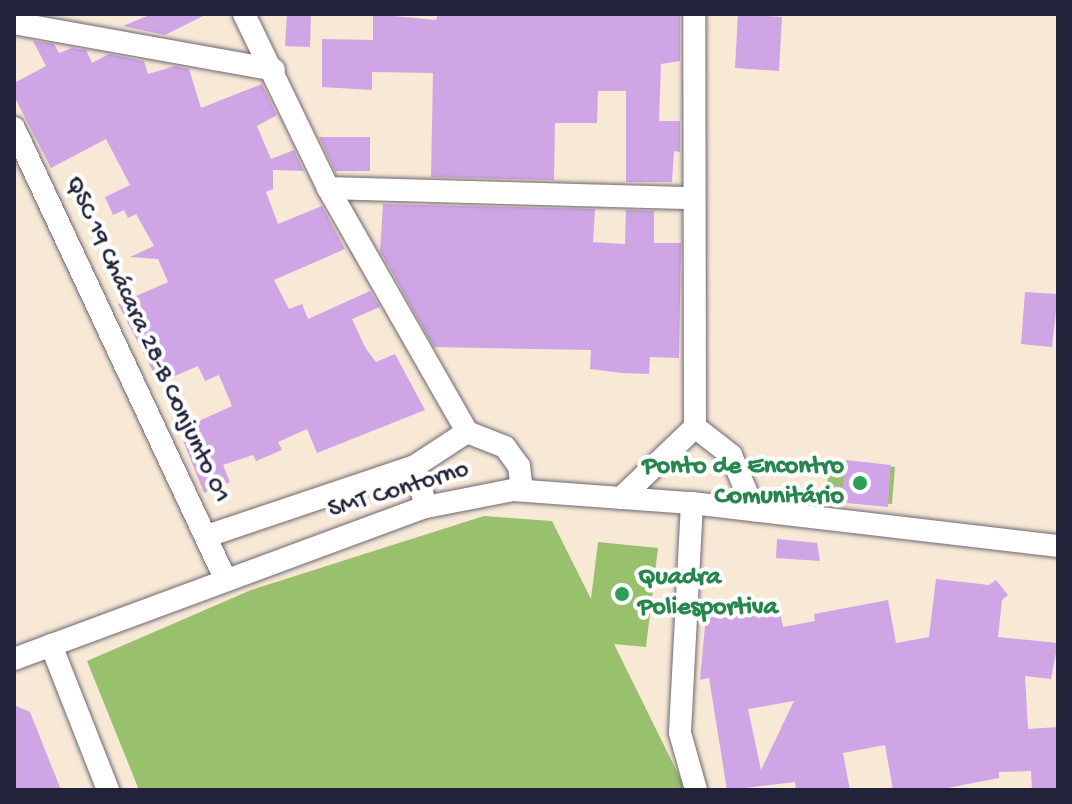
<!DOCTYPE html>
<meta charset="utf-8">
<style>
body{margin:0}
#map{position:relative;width:1072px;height:804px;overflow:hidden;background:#f8e8d6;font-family:"Gochi Hand",sans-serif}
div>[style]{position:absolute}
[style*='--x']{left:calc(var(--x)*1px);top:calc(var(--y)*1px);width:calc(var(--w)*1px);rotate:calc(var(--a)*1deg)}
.green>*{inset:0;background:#99c16d}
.building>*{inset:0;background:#cfa5e6}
.roads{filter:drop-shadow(0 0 2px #6d6771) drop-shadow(0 0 2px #6d6771)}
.minor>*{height:22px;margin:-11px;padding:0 11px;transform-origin:11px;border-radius:11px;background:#fff}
.dots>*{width:22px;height:22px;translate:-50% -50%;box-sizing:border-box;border:4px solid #fff;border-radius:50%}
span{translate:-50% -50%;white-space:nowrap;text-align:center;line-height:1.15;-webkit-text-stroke:8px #fff;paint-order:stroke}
.street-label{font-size:26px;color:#22223b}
.leisure-label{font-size:26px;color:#27864d;font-weight:700}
.right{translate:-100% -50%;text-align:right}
.left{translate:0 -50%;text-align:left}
.frame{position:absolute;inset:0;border:16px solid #22223b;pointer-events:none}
</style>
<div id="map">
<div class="green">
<div style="clip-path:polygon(829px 461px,895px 467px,892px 504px,826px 499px)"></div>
<div style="clip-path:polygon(484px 516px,552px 521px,591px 599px,598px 542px,658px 548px,646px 647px,614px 644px,686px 790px,139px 790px,87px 661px,251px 590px)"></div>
</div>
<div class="building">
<div style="clip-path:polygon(152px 14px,207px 14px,165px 35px,123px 26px)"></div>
<div style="clip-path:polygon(287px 14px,311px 14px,310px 47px,285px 46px)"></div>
<div style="clip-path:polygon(373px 14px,436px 20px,438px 14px,680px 14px,680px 61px,661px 64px,659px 121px,680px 121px,680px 152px,674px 151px,672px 182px,626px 182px,626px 91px,598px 91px,597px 123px,555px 123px,554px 180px,431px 177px,433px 73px,372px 72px,372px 90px,322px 87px,322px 39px,373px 40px)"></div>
<div style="clip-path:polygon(738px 14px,782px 17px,779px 71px,735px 68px)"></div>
<div style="clip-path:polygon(33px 41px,54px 44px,59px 53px,72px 48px,86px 50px,92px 63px,109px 54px,144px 61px,148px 74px,175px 66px,189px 69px,201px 108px,262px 84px,277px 115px,257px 126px,271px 159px,294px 150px,304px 171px,273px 170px,273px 189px,266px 192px,278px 224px,322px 206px,345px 249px,274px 280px,289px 309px,302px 304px,308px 319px,370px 291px,380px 307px,352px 319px,366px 349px,376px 362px,395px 354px,425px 410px,317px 453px,307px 429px,278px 442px,282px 450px,256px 461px,253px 455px,223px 465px,230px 482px,204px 493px,179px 430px,232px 406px,219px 375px,205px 381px,198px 366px,159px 383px,118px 304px,168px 282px,158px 259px,130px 257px,154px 246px,136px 214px,128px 218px,124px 210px,113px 215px,105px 197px,130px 185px,106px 139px,51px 168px,14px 96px,14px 83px,46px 66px)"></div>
<div style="clip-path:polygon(319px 137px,370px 137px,370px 171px,335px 171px)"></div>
<div style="clip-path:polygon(383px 204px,595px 209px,593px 242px,625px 244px,626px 210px,654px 211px,654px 243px,681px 243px,679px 358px,650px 357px,649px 374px,622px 373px,590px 369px,591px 350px,434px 347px,380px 251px)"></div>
<div style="clip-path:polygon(1025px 292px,1058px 294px,1052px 347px,1021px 344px)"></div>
<div style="clip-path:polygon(846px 460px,891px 465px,888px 507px,826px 501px,827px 485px,843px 487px)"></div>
<div style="clip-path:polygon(777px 539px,817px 543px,820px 561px,776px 558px)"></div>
<div style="clip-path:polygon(evenodd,936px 579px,989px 585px,996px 580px,1008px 595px,1002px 600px,998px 637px,1058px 643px,1051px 679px,1025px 676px,1028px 729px,1058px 727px,1058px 790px,1032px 790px,1031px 771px,999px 772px,999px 778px,937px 790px,893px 790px,885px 745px,843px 753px,850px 790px,796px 790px,795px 782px,727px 790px,709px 678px,700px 680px,706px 615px,778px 602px,783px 627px,815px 621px,814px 614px,888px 600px,896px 643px,929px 637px,936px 579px,794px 701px,761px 770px,748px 709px,794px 701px)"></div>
<div style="clip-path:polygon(14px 705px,30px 712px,61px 790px,14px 790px)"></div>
</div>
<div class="roads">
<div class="minor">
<div style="--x:244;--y:14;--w:193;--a:64.2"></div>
<div style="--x:328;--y:188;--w:281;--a:60.3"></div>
<div style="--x:467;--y:432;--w:41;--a:21.5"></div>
<div style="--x:505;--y:447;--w:24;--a:54"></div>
<div style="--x:519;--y:466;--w:23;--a:83"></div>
<div style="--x:14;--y:23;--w:264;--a:10.2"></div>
<div style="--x:14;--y:128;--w:497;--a:64.9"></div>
<div style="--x:328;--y:188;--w:364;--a:1.6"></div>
<div style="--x:695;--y:427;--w:46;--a:37.9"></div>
<div style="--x:731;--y:455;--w:60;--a:67.3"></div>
<div style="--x:415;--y:466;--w:42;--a:75"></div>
<div style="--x:621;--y:498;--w:103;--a:-43.8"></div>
<div style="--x:695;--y:427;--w:413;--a:-90.1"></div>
<div style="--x:692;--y:503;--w:230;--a:93"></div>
<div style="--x:680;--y:733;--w:59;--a:74.3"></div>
<div style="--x:207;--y:536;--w:219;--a:-18.6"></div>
<div style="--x:415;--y:466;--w:62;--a:-33.2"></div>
<div style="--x:51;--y:645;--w:156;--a:68.5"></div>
<div style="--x:14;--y:659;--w:439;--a:-20.3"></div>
<div style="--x:426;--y:507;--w:89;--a:-11.1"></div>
<div style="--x:513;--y:490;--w:179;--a:4.2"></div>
<div style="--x:692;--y:503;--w:369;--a:6.7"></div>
</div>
</div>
<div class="dots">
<div style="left:860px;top:483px;background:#2e9e5b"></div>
<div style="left:622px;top:594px;background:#2e9e5b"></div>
</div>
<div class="street-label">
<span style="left:146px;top:340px;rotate:65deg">QSC 19 Chácara 28-B Conjunto 01</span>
<span style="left:399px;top:491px;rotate:-17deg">SMT Contorno</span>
</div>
<div class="leisure-label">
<span class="right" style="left:844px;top:483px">Ponto de Encontro<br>Comunitário</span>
<span class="left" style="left:638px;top:594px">Quadra<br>Poliesportiva</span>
</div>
<div class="frame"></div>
</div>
